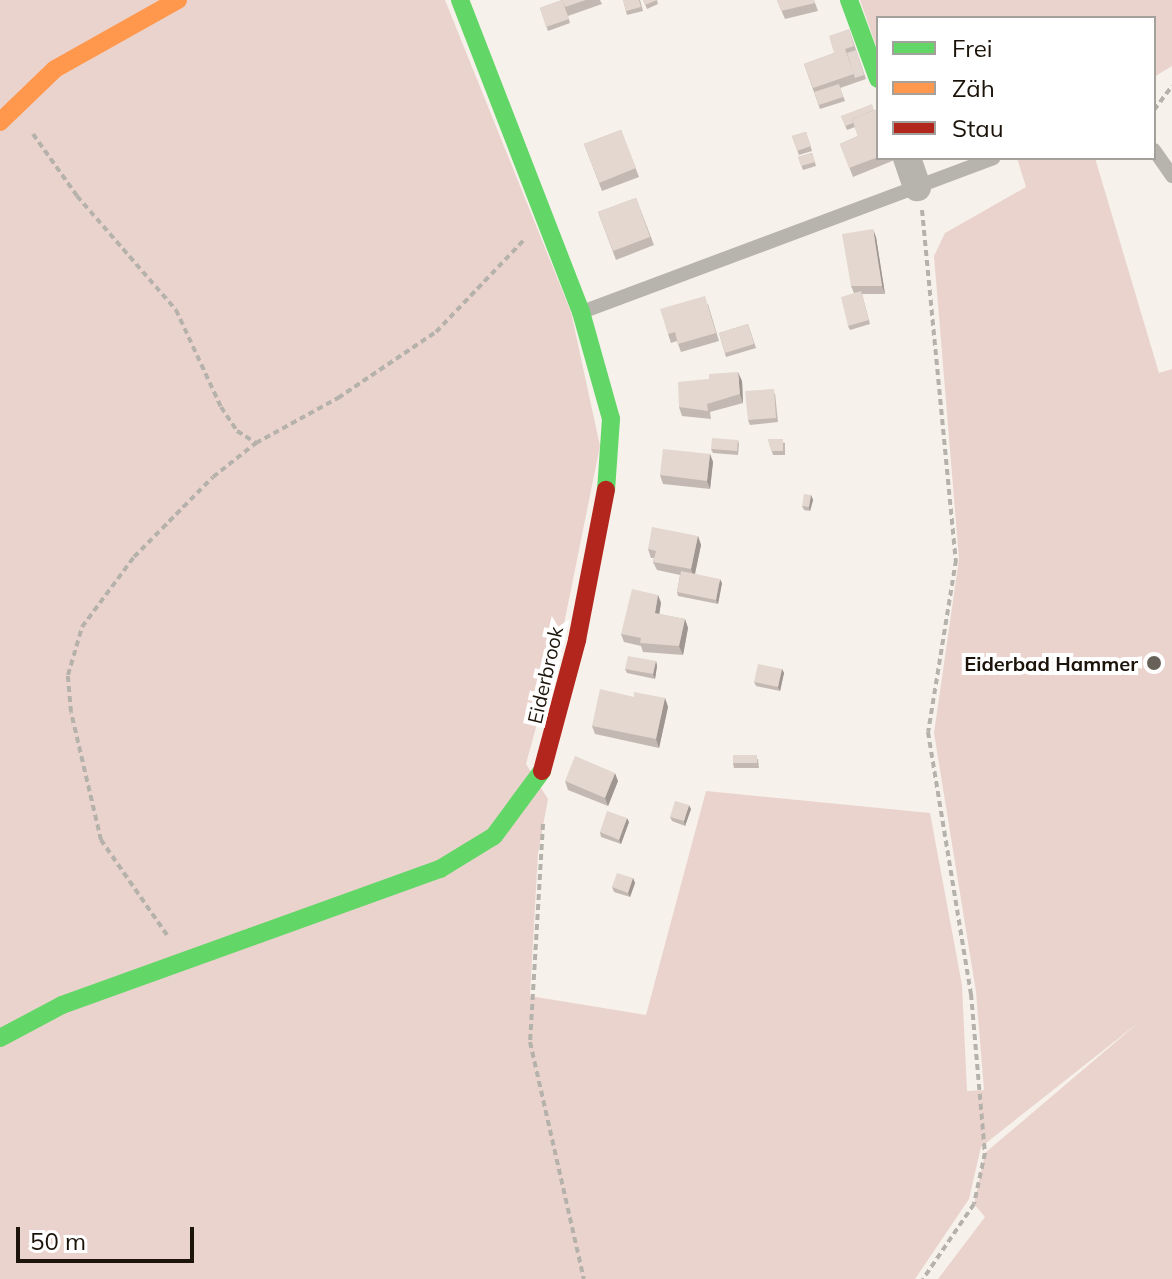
<!DOCTYPE html>
<meta charset="utf-8">
<style>
body{margin:0}
#map{position:relative;width:1172px;height:1279px;overflow:hidden;background:#f6f1eb;font-family:Mulish,sans-serif}
div>[style]{position:absolute}
[style*='--x']{left:calc(var(--x)*1px);top:calc(var(--y)*1px);width:calc(var(--w)*1px);rotate:calc(var(--a)*1deg)}
.green>*{inset:0;background:#ebd3cd}
.path>*{height:4px;margin-top:-2px;transform-origin:0;background:repeating-linear-gradient(90deg,#b5b2ab 0 6px,transparent 0 10px)}
.lane>*{height:14px;margin:-7px;padding:0 7px;transform-origin:7px;border-radius:7px;background:#b6b4ac}
.street>*{height:28px;margin:-14px;padding:0 14px;transform-origin:14px;border-radius:14px;background:#b6b4ac}
.fast>*{height:18px;margin:-9px;padding:0 9px;transform-origin:9px;border-radius:9px;background:#63d668}
.slow>*{height:18px;margin:-9px;padding:0 9px;transform-origin:9px;border-radius:9px;background:#ff974d}
.jam>*{height:18px;margin:-9px;padding:0 9px;transform-origin:9px;border-radius:9px;background:#b3261e}
.wall>*{inset:0;background:#c3b9b2}
.shaded-wall>*{inset:0;background:#9f9691}
.building>*{inset:0;background:#e3d7cf}
.dots>*{width:22px;height:22px;translate:-50% -50%;box-sizing:border-box;border:4px solid #fff;border-radius:50%}
span{translate:-50% -50%;white-space:nowrap;text-align:center;line-height:1.15;-webkit-text-stroke:8px #fff;paint-order:stroke}
.poi-label{font-size:20px;color:#1c140a;font-weight:700}
.right{translate:-100% -50%;text-align:right}
.street-label{font-size:20px;color:#1c140a}
.legend{position:absolute;left:876px;top:16px;width:280px;height:144px;box-sizing:border-box;background:#fff;border:2px solid #a4a19d;margin:0;padding:10px 14px;list-style:none;font-size:24px;color:#1c140a}
.legend li{display:flex;align-items:center;gap:16px;height:40px}
.legend b{width:40px;border:2px solid #a4a19d}
.scale{position:absolute;left:16px;top:1227px;width:178px;height:36px;box-sizing:border-box;border:4px solid #1c140a;border-top:0;padding-left:10px;font-size:24px;line-height:28px;white-space:nowrap;color:#1c140a;-webkit-text-stroke:6px #fff;paint-order:stroke}
</style>
<div id="map">
<div class="green">
<div style="clip-path:polygon(0 0,445px 0,571px 312px,600px 446px,563px 629px,526px 764px,548px 799px,538px 853px,530px 996px,646px 1015px,706px 791px,930px 813px,962px 985px,967px 1091px,984px 1090px,976px 992px,934px 733px,959px 559px,934px 256px,945px 233px,1026px 187px,1017px 158px,1095px 158px,1159px 373px,1172px 369px,1172px 1279px,938px 1279px,985px 1217px,974px 1204px,985px 1153px,1138px 1023px,981px 1147px,969px 1199px,915px 1279px,0 1279px)"></div>
<div style="clip-path:polygon(860px 0,1172px 0,1172px 66px,1154px 77px,1154px 18px,878px 18px,878px 52px)"></div>
</div>
<div class="path">
<div style="--x:1154;--y:110;--w:30;--a:-53"></div>
<div style="--x:33;--y:134;--w:76;--a:54.6"></div>
<div style="--x:77;--y:196;--w:151;--a:49"></div>
<div style="--x:176;--y:310;--w:107;--a:65.1"></div>
<div style="--x:221;--y:407;--w:29;--a:56"></div>
<div style="--x:237;--y:431;--w:22;--a:32"></div>
<div style="--x:256;--y:443;--w:94;--a:-28.8"></div>
<div style="--x:338;--y:398;--w:118;--a:-34"></div>
<div style="--x:436;--y:332;--w:126;--a:-46.3"></div>
<div style="--x:922;--y:210;--w:352;--a:84.5"></div>
<div style="--x:956;--y:560;--w:174;--a:99.2"></div>
<div style="--x:928;--y:732;--w:266;--a:80.7"></div>
<div style="--x:971;--y:994;--w:160;--a:85"></div>
<div style="--x:985;--y:1153;--w:52;--a:102.2"></div>
<div style="--x:974;--y:1204;--w:91;--a:124.2"></div>
<div style="--x:543;--y:824;--w:218;--a:93.4"></div>
<div style="--x:530;--y:1042;--w:243;--a:77.2"></div>
<div style="--x:167;--y:935;--w:116;--a:-124.8"></div>
<div style="--x:101;--y:840;--w:131;--a:-103.2"></div>
<div style="--x:71;--y:712;--w:37;--a:-95"></div>
<div style="--x:68;--y:675;--w:50;--a:-73.7"></div>
<div style="--x:82;--y:627;--w:87;--a:-53.4"></div>
<div style="--x:134;--y:557;--w:112;--a:-45.4"></div>
<div style="--x:213;--y:477;--w:55;--a:-38.3"></div>
</div>
<div class="lane">
<div style="--x:1154;--y:150;--w:32;--a:55"></div>
<div style="--x:582;--y:312;--w:439;--a:-20.5"></div>
</div>
<div class="street">
<div style="--x:907;--y:158;--w:31;--a:71"></div>
</div>
<div class="fast">
<div style="--x:460;--y:0;--w:335;--a:68.8"></div>
<div style="--x:581;--y:312;--w:111;--a:74.3"></div>
<div style="--x:611;--y:419;--w:71;--a:94"></div>
<div style="--x:849;--y:0;--w:84;--a:69.8"></div>
<div style="--x:0;--y:1038;--w:70;--a:-28"></div>
<div style="--x:62;--y:1005;--w:402;--a:-19.8"></div>
<div style="--x:440;--y:869;--w:63;--a:-31.4"></div>
<div style="--x:494;--y:836;--w:81;--a:-53.6"></div>
</div>
<div class="slow">
<div style="--x:0;--y:122;--w:76;--a:-43.9"></div>
<div style="--x:55;--y:69;--w:141;--a:-29.3"></div>
</div>
<div class="jam">
<div style="--x:542;--y:771;--w:136;--a:-75"></div>
<div style="--x:577;--y:640;--w:153;--a:-79.1"></div>
</div>
<div class="wall">
<div style="clip-path:polygon(562px 0,600px 0,602px 4px,568px 16px,567px 13px,570px 23px,548px 31px,540px 8px)"></div>
<div style="clip-path:polygon(623px 0,640px 0,643px 11px,627px 15px)"></div>
<div style="clip-path:polygon(643px 0,657px 0,658px 4px,647px 9px)"></div>
<div style="clip-path:polygon(777px 0,814px 0,818px 11px,785px 19px)"></div>
<div style="clip-path:polygon(849px 29px,866px 79px,840px 88px,845px 101px,820px 109px,804px 64px,834px 53px)"></div>
<div style="clip-path:polygon(874px 110px,878px 112px,878px 158px,896px 158px,897px 159px,853px 177px,840px 144px,858px 136px,855px 127px,847px 130px,841px 116px)"></div>
<div style="clip-path:polygon(621px 130px,639px 177px,602px 191px,584px 144px)"></div>
<div style="clip-path:polygon(806px 132px,812px 151px,799px 155px,792px 136px)"></div>
<div style="clip-path:polygon(812px 153px,816px 166px,803px 170px,798px 157px)"></div>
<div style="clip-path:polygon(636px 198px,654px 245px,616px 260px,598px 212px)"></div>
<div style="clip-path:polygon(876px 237px,885px 294px,862px 294px,870px 324px,850px 330px,848px 326px,854px 293px,851px 286px)"></div>
<div style="clip-path:polygon(708px 304px,719px 341px,681px 352px,677px 341px,671px 343px,668px 334px)"></div>
<div style="clip-path:polygon(748px 324px,756px 348px,726px 357px,719px 333px)"></div>
<div style="clip-path:polygon(742px 381px,743px 403px,710px 412px,711px 419px,682px 416px,679px 407px)"></div>
<div style="clip-path:polygon(775px 393px,778px 422px,750px 425px,748px 420px)"></div>
<div style="clip-path:polygon(768px 439px,785px 443px,785px 455px,773px 455px)"></div>
<div style="clip-path:polygon(738px 440px,739px 444px,738px 455px,713px 453px,711px 449px)"></div>
<div style="clip-path:polygon(710px 454px,713px 462px,710px 489px,663px 484px,660px 475px)"></div>
<div style="clip-path:polygon(811px 495px,813px 500px,810px 511px,804px 510px,802px 506px)"></div>
<div style="clip-path:polygon(698px 536px,701px 545px,695px 574px,722px 583px,718px 604px,678px 596px,677px 592px,680px 575px,657px 570px,653px 562px,654px 558px,651px 558px,648px 549px)"></div>
<div style="clip-path:polygon(658px 595px,661px 603px,659px 614px,685px 619px,688px 628px,683px 655px,643px 652px,641px 646px,624px 642px,621px 634px)"></div>
<div style="clip-path:polygon(656px 661px,657px 666px,655px 679px,627px 673px,625px 669px)"></div>
<div style="clip-path:polygon(782px 669px,784px 673px,780px 691px,756px 686px,754px 682px)"></div>
<div style="clip-path:polygon(665px 698px,668px 707px,659px 748px,595px 734px,592px 726px)"></div>
<div style="clip-path:polygon(758px 759px,759px 768px,734px 768px,733px 763px)"></div>
<div style="clip-path:polygon(565px 781px,618px 781px,608px 806px,568px 790px)"></div>
<div style="clip-path:polygon(691px 809px,685px 826px,672px 821px,670px 817px)"></div>
<div style="clip-path:polygon(629px 822px,621px 844px,601px 837px,600px 832px)"></div>
<div style="clip-path:polygon(633px 878px,635px 883px,630px 897px,614px 892px,612px 887px)"></div>
</div>
<div class="shaded-wall">
<div style="clip-path:polygon(873px 229px,876px 237px,885px 294px,882px 286px)"></div>
<div style="clip-path:polygon(738px 372px,742px 381px,743px 403px,740px 394px)"></div>
<div style="clip-path:polygon(710px 454px,713px 462px,710px 489px,707px 481px)"></div>
<div style="clip-path:polygon(811px 495px,813px 500px,810px 511px,809px 507px)"></div>
<div style="clip-path:polygon(698px 536px,701px 545px,694px 578px,691px 569px)"></div>
<div style="clip-path:polygon(720px 579px,722px 583px,718px 604px,716px 600px)"></div>
<div style="clip-path:polygon(658px 595px,661px 603px,658px 622px,655px 613px)"></div>
<div style="clip-path:polygon(685px 619px,688px 628px,683px 655px,679px 646px)"></div>
<div style="clip-path:polygon(656px 661px,657px 666px,655px 679px,653px 674px)"></div>
<div style="clip-path:polygon(782px 669px,784px 673px,780px 691px,778px 687px)"></div>
<div style="clip-path:polygon(665px 698px,668px 707px,659px 748px,656px 739px)"></div>
<div style="clip-path:polygon(615px 773px,618px 781px,608px 806px,605px 798px)"></div>
<div style="clip-path:polygon(689px 805px,691px 809px,685px 826px,684px 821px)"></div>
<div style="clip-path:polygon(627px 818px,629px 822px,621px 844px,619px 840px)"></div>
<div style="clip-path:polygon(633px 878px,635px 883px,630px 897px,628px 893px)"></div>
</div>
<div class="building">
<div style="clip-path:polygon(562px 0,586px 0,565px 7px)"></div>
<div style="clip-path:polygon(562px 0,569px 19px,546px 27px,540px 8px)"></div>
<div style="clip-path:polygon(623px 0,639px 0,641px 7px,626px 11px)"></div>
<div style="clip-path:polygon(643px 0,657px 0,645px 5px)"></div>
<div style="clip-path:polygon(777px 0,814px 0,815px 3px,781px 11px)"></div>
<div style="clip-path:polygon(849px 29px,854px 46px,845px 49px,854px 74px,813px 88px,804px 64px,834px 53px,829px 36px)"></div>
<div style="clip-path:polygon(856px 50px,864px 75px,855px 78px,847px 53px)"></div>
<div style="clip-path:polygon(839px 84px,843px 97px,819px 105px,814px 92px)"></div>
<div style="clip-path:polygon(872px 104px,874px 110px,852px 119px,853px 123px,845px 126px,841px 116px)"></div>
<div style="clip-path:polygon(877px 109px,878px 112px,878px 157px,849px 168px,840px 144px,858px 136px,852px 119px)"></div>
<div style="clip-path:polygon(621px 130px,636px 168px,599px 183px,584px 144px)"></div>
<div style="clip-path:polygon(806px 132px,811px 146px,797px 151px,792px 136px)"></div>
<div style="clip-path:polygon(812px 153px,815px 162px,801px 166px,798px 157px)"></div>
<div style="clip-path:polygon(636px 198px,650px 237px,613px 251px,598px 212px)"></div>
<div style="clip-path:polygon(873px 229px,882px 286px,851px 286px,842px 234px)"></div>
<div style="clip-path:polygon(861px 291px,869px 320px,848px 326px,841px 297px)"></div>
<div style="clip-path:polygon(705px 296px,716px 333px,678px 344px,675px 332px,668px 334px,660px 309px)"></div>
<div style="clip-path:polygon(748px 324px,754px 344px,725px 353px,719px 333px)"></div>
<div style="clip-path:polygon(738px 372px,740px 394px,707px 404px,708px 411px,679px 407px,678px 382px,709px 379px,709px 374px)"></div>
<div style="clip-path:polygon(774px 389px,776px 418px,748px 420px,745px 391px)"></div>
<div style="clip-path:polygon(712px 438px,738px 440px,737px 451px,711px 449px)"></div>
<div style="clip-path:polygon(768px 439px,783px 439px,783px 451px,771px 451px)"></div>
<div style="clip-path:polygon(663px 449px,710px 454px,707px 481px,660px 475px)"></div>
<div style="clip-path:polygon(804px 494px,811px 495px,809px 507px,802px 506px)"></div>
<div style="clip-path:polygon(652px 527px,698px 536px,691px 569px,653px 562px,656px 551px,648px 549px)"></div>
<div style="clip-path:polygon(681px 571px,720px 579px,716px 600px,677px 592px)"></div>
<div style="clip-path:polygon(632px 589px,658px 595px,655px 613px,685px 619px,679px 646px,640px 643px,641px 638px,621px 634px)"></div>
<div style="clip-path:polygon(628px 656px,656px 661px,653px 674px,625px 669px)"></div>
<div style="clip-path:polygon(758px 664px,782px 669px,778px 687px,754px 682px)"></div>
<div style="clip-path:polygon(600px 689px,634px 697px,634px 692px,665px 698px,656px 739px,592px 726px)"></div>
<div style="clip-path:polygon(733px 755px,757px 755px,757px 763px,733px 763px)"></div>
<div style="clip-path:polygon(575px 756px,615px 773px,605px 798px,565px 781px)"></div>
<div style="clip-path:polygon(675px 801px,689px 805px,684px 821px,670px 817px)"></div>
<div style="clip-path:polygon(607px 811px,627px 818px,619px 840px,600px 832px)"></div>
<div style="clip-path:polygon(617px 873px,633px 878px,628px 893px,612px 887px)"></div>
</div>
<div class="dots">
<div style="left:1154px;top:663px;background:#686159"></div>
</div>
<div class="poi-label">
<span class="right" style="left:1138px;top:663px">Eiderbad Hammer</span>
</div>
<div class="street-label">
<span style="left:545px;top:675px;rotate:-77deg">Eiderbrook</span>
</div>
<ul class="legend">
<li><b style="height:10px;background:#63d668"></b>Frei</li>
<li><b style="height:10px;background:#ff974d"></b>Zäh</li>
<li><b style="height:10px;background:#b3261e"></b>Stau</li>
</ul>
<div class="scale">50 m</div>
</div>
